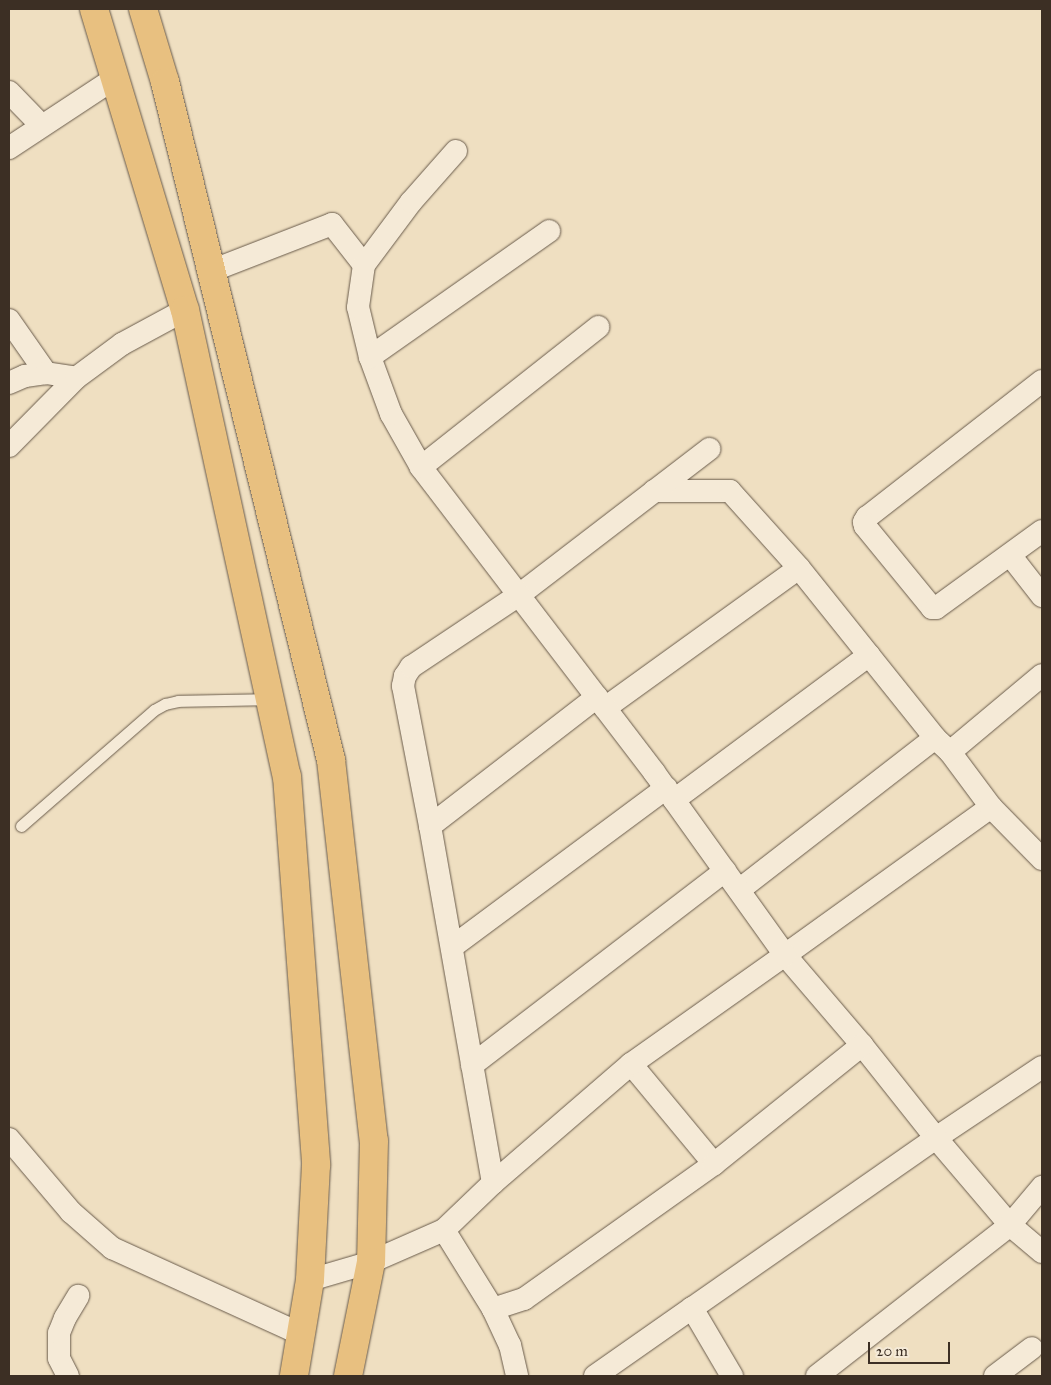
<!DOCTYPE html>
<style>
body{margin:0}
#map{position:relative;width:1051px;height:1385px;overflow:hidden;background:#efdfc1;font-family:"IM FELL Great Primer",serif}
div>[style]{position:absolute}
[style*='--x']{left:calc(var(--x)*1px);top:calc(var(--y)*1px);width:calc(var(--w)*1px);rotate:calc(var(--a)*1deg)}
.roads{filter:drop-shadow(0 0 1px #695b4b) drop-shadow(0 0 1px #695b4b)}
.service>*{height:11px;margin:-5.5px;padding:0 5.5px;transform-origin:5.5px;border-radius:5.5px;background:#f5ead7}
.minor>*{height:22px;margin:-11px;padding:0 11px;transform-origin:11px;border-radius:11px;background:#f5ead7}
.primary>*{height:28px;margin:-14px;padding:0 14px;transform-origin:14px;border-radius:14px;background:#e8c080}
span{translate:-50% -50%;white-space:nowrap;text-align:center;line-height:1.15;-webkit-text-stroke:4.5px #f5ead7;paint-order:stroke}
.frame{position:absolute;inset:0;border:10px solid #3c2f24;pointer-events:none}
.scale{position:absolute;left:868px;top:1342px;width:82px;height:22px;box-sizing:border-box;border:2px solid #3c2f24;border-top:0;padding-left:6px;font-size:15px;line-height:18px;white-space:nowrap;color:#3c2f24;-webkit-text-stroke:4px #f5ead7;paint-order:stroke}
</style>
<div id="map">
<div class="roads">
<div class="service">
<div style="--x:21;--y:826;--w:176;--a:-41.1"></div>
<div style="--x:154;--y:710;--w:13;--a:-29"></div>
<div style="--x:165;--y:704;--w:13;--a:-13"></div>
<div style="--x:178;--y:701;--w:92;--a:-1.2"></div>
</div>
<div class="minor">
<div style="--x:9;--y:92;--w:47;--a:45.9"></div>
<div style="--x:9;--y:148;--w:127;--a:-33.4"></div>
<div style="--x:211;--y:271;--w:130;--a:-21.2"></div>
<div style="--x:332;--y:224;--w:52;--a:52"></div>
<div style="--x:9;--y:320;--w:65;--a:55.1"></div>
<div style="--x:370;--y:357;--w:51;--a:-103.5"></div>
<div style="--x:358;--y:307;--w:42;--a:-81.9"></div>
<div style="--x:364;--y:265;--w:79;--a:-53.3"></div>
<div style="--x:411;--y:202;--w:68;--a:-48.6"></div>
<div style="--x:1042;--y:381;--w:222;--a:142.1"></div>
<div style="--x:867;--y:517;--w:6;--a:121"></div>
<div style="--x:864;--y:522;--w:4;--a:76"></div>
<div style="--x:865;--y:526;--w:106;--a:50.7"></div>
<div style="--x:932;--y:608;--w:4;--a:0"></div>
<div style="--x:936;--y:608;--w:131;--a:-36"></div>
<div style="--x:9;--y:383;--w:17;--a:-24"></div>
<div style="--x:25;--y:376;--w:21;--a:-8"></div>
<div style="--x:46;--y:373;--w:30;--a:9"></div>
<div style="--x:9;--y:446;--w:95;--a:-45.4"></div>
<div style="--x:76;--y:378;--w:57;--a:-36.5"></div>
<div style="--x:122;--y:344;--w:72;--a:-28.4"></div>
<div style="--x:421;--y:467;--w:226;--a:-38.3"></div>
<div style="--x:654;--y:491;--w:76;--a:0"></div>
<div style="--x:730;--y:491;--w:103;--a:48.1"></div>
<div style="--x:1010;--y:555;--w:52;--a:52"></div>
<div style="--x:605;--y:708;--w:239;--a:-35.8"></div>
<div style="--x:799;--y:568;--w:218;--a:51.3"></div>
<div style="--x:935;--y:738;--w:21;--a:43"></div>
<div style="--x:950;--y:752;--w:69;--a:53.3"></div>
<div style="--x:991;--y:807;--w:254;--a:144.3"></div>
<div style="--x:785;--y:955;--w:118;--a:49.5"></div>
<div style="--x:862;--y:1045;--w:119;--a:51.5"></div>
<div style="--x:936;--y:1138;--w:297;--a:145.1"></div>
<div style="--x:692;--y:1308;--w:79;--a:59.5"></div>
<div style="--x:950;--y:752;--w:120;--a:-39.9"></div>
<div style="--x:674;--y:800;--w:243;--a:-36.6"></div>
<div style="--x:991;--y:807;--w:73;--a:45.6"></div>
<div style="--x:430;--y:826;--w:211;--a:-37.7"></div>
<div style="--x:739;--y:890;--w:248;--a:-37.8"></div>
<div style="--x:452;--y:947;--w:267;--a:-36.6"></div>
<div style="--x:631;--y:1064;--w:130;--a:50.3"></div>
<div style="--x:472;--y:1065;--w:319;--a:-37.5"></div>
<div style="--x:1042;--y:1067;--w:128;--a:146.2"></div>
<div style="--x:936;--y:1138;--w:114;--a:49.6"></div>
<div style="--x:1010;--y:1225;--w:42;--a:40.2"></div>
<div style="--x:9;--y:1139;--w:96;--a:49.7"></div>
<div style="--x:71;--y:1212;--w:55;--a:41.3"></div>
<div style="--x:112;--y:1248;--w:208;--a:24.5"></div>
<div style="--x:493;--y:1183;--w:363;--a:-100"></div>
<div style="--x:430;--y:826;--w:143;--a:-100.9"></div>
<div style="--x:403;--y:686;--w:10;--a:-79"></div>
<div style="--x:405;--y:676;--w:11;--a:-56"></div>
<div style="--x:411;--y:667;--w:130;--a:-33.7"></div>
<div style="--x:519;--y:595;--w:240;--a:-37.5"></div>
<div style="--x:444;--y:1230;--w:93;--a:58.2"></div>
<div style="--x:493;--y:1309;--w:40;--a:65"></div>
<div style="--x:510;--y:1345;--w:32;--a:77"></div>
<div style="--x:310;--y:1280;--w:64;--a:-16.4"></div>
<div style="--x:371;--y:1262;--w:80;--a:-23.7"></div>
<div style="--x:444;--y:1230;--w:68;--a:-43.8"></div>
<div style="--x:493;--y:1183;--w:182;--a:-40.8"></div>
<div style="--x:631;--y:1064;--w:189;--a:-35.3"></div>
<div style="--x:785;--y:955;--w:225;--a:-125.6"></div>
<div style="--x:654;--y:772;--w:384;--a:-127.4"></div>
<div style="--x:421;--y:467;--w:61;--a:-119.5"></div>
<div style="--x:391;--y:414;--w:61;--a:-110.2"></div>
<div style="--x:370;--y:357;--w:219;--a:-35.1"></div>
<div style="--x:493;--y:1309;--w:33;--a:-18"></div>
<div style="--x:524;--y:1299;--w:233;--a:-35.4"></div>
<div style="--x:714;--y:1164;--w:190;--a:-38.8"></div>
<div style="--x:68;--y:1376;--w:20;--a:-117"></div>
<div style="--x:59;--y:1358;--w:25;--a:-90"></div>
<div style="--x:59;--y:1333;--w:16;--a:-68"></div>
<div style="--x:65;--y:1318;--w:26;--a:-59"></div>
<div style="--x:595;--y:1376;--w:118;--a:-35"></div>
<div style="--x:817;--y:1376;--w:245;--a:-38"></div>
<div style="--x:1010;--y:1225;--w:50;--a:-49.9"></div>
<div style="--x:995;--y:1376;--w:46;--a:-37.1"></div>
</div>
<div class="primary">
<div style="--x:94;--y:9;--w:314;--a:73.2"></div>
<div style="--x:185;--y:310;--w:477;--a:77.7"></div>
<div style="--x:287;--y:776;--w:390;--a:85.7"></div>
<div style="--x:316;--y:1165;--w:115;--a:93"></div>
<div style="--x:310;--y:1280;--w:97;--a:99.5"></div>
<div style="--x:143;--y:9;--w:76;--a:73.2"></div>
<div style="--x:165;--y:82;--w:698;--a:76.24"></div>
<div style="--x:331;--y:760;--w:383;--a:83.6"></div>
<div style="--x:374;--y:1141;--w:121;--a:91.4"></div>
<div style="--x:371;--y:1262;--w:116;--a:101.4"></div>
</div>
</div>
<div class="frame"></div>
<div class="scale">20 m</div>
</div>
